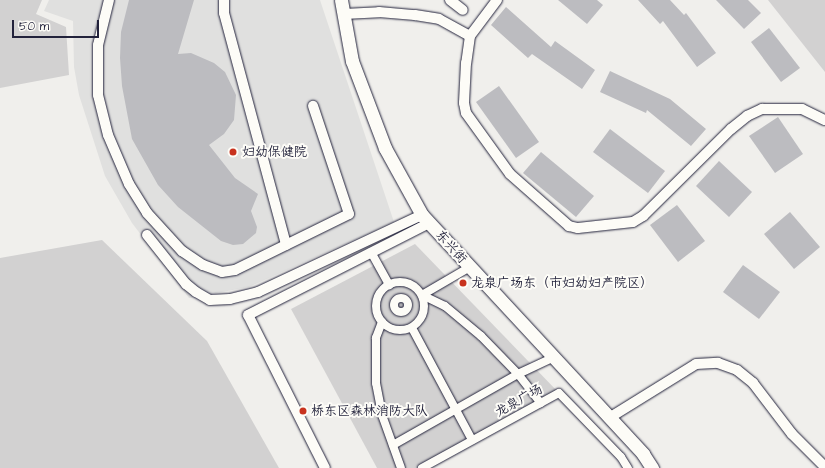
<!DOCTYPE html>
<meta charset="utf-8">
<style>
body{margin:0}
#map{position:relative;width:825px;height:468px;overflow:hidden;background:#f0efec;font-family:"Architects Daughter","LXGW WenKai TC",sans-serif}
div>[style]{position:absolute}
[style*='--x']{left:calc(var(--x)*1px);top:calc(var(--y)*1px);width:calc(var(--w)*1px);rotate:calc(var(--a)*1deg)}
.built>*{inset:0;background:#e0e0df}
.green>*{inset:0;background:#d2d1d1}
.building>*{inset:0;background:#bcbcc0}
.roads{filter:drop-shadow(0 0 1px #22223b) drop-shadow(0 0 1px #22223b)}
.pedestrian>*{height:8px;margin:-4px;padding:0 4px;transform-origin:4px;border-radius:4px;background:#fdfcf7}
.pedestrian>.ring{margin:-4px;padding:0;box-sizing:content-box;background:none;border:8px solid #fdfcf7;border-radius:50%}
.minor>*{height:10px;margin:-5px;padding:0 5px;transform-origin:5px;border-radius:5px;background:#fdfcf7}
.tertiary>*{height:13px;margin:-6.5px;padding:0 6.5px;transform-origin:6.5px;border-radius:6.5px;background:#fdfcf7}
.dots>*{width:11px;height:11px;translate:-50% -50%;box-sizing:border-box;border:2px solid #fdfcf7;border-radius:50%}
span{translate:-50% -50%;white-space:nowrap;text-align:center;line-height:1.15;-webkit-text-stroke:4px #fdfcf7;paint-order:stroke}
.poi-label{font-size:13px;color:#22223b}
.left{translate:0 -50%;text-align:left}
.street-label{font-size:13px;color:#22223b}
.scale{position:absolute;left:12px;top:20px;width:87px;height:18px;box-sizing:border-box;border:2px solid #22223b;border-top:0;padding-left:5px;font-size:12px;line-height:14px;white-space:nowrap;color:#22223b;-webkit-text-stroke:3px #fdfcf7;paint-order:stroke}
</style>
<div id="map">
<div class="built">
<div style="clip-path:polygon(49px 0,320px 0,394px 222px,249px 287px,189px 298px,132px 223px,105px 176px,79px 95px,74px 67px,73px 21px,44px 11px)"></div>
</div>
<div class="green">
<div style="clip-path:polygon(0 0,42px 0,36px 14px,66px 27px,69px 75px,0 88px)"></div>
<div style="clip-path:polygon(768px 0,825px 0,825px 72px)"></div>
<div style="clip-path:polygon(102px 240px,207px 341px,279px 468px,0 468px,0 258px)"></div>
<div style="clip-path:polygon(415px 244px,559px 393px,422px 468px,377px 468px,291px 309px)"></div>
</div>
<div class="building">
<div style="clip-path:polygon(129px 0,194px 0,178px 54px,191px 53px,214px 63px,225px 72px,236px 95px,234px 120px,224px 134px,209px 145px,235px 178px,258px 194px,251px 211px,257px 227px,256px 233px,243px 244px,233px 245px,221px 241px,178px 207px,158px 185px,132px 139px,122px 86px,120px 58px,121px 32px)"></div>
<div style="clip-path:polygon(558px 0,597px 0,603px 5px,587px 24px)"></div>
<div style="clip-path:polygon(638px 0,670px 0,684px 15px,686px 13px,716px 53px,697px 67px,663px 21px,660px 24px)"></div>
<div style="clip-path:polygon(716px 0,748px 0,761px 13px,744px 29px)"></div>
<div style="clip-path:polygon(506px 7px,551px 47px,555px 41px,595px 70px,582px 89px,532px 54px,528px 58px,491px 25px)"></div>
<div style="clip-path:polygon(769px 28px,800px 68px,781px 82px,751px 42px)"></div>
<div style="clip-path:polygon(610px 71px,670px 99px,706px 129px,691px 146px,647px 110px,646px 113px,600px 92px)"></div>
<div style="clip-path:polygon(499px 86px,539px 142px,516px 158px,476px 102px)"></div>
<div style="clip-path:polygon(778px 117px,803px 154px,775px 173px,749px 136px)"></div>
<div style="clip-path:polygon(610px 129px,665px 171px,648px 193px,593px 152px)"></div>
<div style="clip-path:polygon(541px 152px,594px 196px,576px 217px,523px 173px)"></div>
<div style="clip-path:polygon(719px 161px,752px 192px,729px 217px,696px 186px)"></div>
<div style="clip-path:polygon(677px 205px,705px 241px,678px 262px,650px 225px)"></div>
<div style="clip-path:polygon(790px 212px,820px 247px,794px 269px,764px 234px)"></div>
<div style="clip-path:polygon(743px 265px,780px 292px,759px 319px,723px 292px)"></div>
</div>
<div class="roads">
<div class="pedestrian">
<div style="--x:371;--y:252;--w:38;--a:61"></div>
<div class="ring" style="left:376px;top:282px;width:40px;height:40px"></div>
<div style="--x:422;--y:295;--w:25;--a:26"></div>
<div style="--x:445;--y:306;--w:47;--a:39.8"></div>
<div style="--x:481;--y:336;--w:53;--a:45.8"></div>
<div style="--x:518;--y:374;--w:37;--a:52"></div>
<div style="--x:422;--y:295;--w:56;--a:-30.3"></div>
<div class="ring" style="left:394px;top:298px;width:6px;height:6px"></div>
<div style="--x:382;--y:322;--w:17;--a:111"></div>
<div style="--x:376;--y:338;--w:45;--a:90"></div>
<div style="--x:376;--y:383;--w:33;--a:79"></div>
<div style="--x:382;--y:415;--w:56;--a:70.3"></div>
<div style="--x:412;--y:328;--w:127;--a:61.8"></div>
<div style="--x:393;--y:445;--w:144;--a:-29.6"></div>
<div style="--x:518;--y:374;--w:38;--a:-25"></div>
<div style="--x:422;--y:468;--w:156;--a:-28.7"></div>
<div style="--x:559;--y:393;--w:89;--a:45.9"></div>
<div style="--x:621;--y:457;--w:13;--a:58"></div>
</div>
<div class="minor">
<div style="--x:109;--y:0;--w:46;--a:103.7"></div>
<div style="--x:98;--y:45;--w:50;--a:90"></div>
<div style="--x:98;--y:95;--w:41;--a:76"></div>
<div style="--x:108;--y:135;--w:53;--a:66.8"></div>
<div style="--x:129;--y:184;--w:34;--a:58"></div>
<div style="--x:147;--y:213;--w:52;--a:47.4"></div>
<div style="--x:182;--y:251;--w:25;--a:34"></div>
<div style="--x:203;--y:265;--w:20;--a:20"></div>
<div style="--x:222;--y:272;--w:13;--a:-9"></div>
<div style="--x:235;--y:270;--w:127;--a:-26.2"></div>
<div style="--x:349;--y:214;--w:114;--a:-108.4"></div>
<div style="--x:224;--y:0;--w:13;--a:90"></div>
<div style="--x:224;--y:13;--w:240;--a:75"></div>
<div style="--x:450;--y:0;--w:16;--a:38"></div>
<div style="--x:497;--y:0;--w:45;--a:126.9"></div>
<div style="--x:470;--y:36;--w:27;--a:98"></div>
<div style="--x:466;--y:63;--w:40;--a:92.9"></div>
<div style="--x:464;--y:103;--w:10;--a:79"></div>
<div style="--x:466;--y:113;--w:75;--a:54.2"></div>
<div style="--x:510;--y:174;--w:79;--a:41.4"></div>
<div style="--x:569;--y:226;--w:9;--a:13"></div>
<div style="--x:578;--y:228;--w:55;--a:-6.2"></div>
<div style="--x:633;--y:222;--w:12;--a:-31"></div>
<div style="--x:643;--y:216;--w:124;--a:-44.7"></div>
<div style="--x:731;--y:129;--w:21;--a:-39"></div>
<div style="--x:747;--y:116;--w:17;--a:-25"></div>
<div style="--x:762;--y:109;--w:40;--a:0"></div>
<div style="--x:802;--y:109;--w:25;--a:26"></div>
<div style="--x:344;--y:14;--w:35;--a:-3"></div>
<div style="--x:379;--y:12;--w:36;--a:5"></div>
<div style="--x:415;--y:15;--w:24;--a:9"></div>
<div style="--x:439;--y:19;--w:35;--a:29"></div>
<div style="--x:147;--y:235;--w:63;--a:51.5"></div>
<div style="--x:186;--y:284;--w:13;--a:39"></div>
<div style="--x:196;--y:292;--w:16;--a:30"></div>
<div style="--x:210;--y:300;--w:20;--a:-3"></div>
<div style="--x:230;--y:299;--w:29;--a:-14"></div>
<div style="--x:258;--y:292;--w:181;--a:-25.2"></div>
<div style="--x:609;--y:418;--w:102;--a:-31.8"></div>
<div style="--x:696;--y:364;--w:22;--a:-3"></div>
<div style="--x:718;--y:363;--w:20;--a:20"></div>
<div style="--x:737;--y:370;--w:21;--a:39"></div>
<div style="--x:753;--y:383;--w:64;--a:52.6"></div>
<div style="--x:792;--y:434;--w:47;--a:45"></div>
<div style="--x:325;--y:468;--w:171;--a:-116.7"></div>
<div style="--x:248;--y:315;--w:203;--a:-26.9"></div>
</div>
<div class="tertiary">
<div style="--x:341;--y:0;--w:62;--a:79.8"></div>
<div style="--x:352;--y:61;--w:93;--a:69.2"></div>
<div style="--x:385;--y:148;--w:77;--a:61.1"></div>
<div style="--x:422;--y:215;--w:326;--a:47.2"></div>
<div style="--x:643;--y:454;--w:17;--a:57"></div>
</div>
</div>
<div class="dots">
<div style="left:233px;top:152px;background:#c8321e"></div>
<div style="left:463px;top:283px;background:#c8321e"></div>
<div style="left:303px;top:411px;background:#c8321e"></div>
</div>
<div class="poi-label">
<span class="left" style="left:242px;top:152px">妇幼保健院</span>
<span class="left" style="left:471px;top:283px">龙泉广场东（市妇幼妇产院区）</span>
<span class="left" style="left:311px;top:411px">桥东区森林消防大队</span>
</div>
<div class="street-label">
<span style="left:451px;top:247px;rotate:48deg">东兴街</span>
<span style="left:519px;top:401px;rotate:-29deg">龙泉广场</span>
</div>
<div class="scale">50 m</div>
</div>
